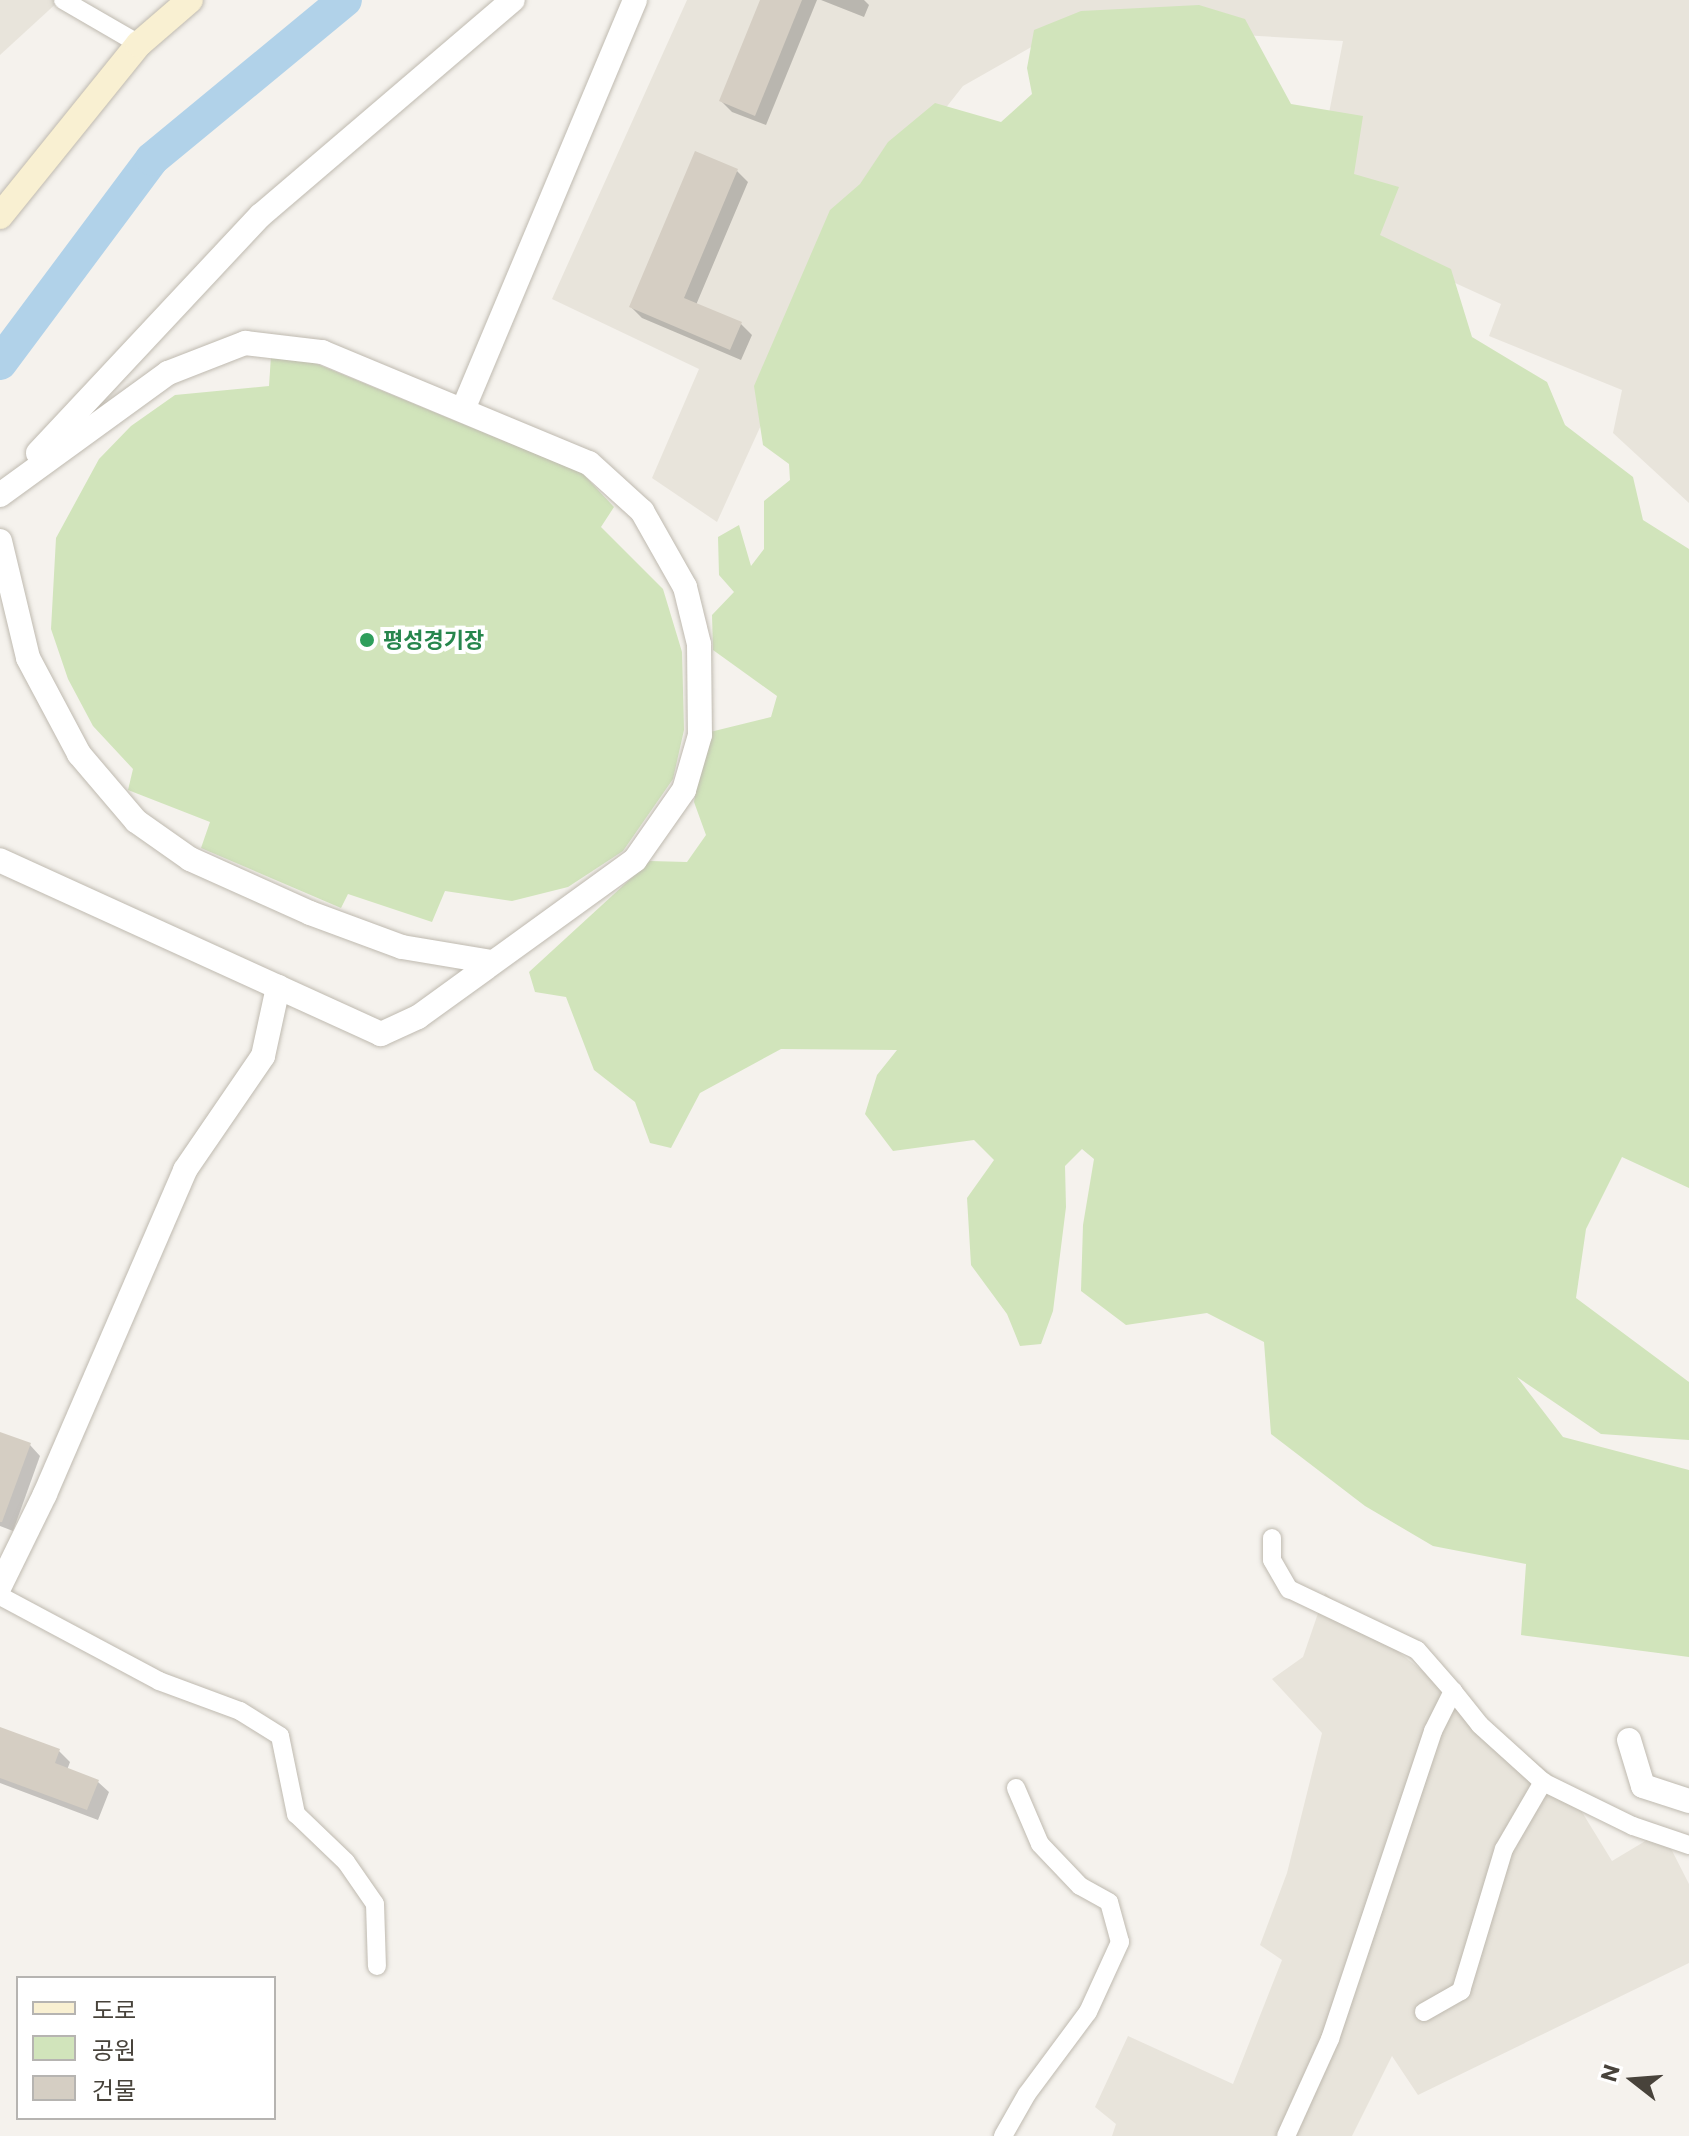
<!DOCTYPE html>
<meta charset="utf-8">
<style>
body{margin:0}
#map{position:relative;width:1689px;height:2136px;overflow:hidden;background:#f5f2ed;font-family:Commissioner,"Noto Sans KR",sans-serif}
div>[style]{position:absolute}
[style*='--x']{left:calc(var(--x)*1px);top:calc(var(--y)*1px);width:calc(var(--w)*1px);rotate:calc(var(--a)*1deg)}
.residential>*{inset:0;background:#e8e4db}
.green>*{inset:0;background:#d1e4bb}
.shadow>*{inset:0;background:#0003}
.river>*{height:34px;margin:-17px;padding:0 17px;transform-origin:17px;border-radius:17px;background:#b1d2e9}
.building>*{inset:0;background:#d5cec3}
.roads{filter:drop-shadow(0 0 2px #bfbab0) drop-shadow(0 0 2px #bfbab0)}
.minor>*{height:18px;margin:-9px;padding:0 9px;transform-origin:9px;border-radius:9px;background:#fff}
.tertiary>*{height:24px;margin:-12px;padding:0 12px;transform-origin:12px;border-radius:12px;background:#fff}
.secondary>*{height:26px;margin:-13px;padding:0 13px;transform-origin:13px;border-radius:13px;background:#f9f0d2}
.dots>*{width:22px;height:22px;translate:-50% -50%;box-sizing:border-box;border:4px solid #fff;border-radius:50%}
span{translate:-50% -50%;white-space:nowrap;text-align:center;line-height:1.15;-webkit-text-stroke:8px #fff;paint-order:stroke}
.leisure-label{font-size:22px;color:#27864d;font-weight:700}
.left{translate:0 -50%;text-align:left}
.legend{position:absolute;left:16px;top:1976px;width:260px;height:144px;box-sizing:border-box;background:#fff;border:2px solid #b6b4b1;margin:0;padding:10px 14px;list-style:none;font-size:24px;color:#48433b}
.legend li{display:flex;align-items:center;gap:16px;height:40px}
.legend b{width:40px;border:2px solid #b6b4b1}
.north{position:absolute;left:1593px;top:2040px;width:80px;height:80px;-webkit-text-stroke:6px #fff;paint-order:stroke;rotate:287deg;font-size:22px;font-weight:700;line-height:32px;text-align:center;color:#48433b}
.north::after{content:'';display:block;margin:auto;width:28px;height:36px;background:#48433b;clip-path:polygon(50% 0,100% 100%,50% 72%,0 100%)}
</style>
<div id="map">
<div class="residential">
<div style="clip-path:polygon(0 0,60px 0,0 55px)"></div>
<div style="clip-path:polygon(687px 0,1689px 0,1689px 503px,1613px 433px,1622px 390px,1489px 336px,1501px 304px,1309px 216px,1343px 41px,1070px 25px,963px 86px,849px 231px,717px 522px,652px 478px,699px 369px,552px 299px)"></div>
<div style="clip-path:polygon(1325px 1593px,1566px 1786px,1612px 1861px,1662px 1831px,1689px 1884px,1689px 1963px,1418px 2095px,1392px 2056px,1352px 2136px,1112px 2136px,1116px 2124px,1095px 2107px,1128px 2036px,1233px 2084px,1282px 1960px,1260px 1945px,1287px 1873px,1322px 1733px,1272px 1679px,1303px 1657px)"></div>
</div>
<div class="green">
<div style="clip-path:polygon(1199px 5px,1245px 19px,1291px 104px,1363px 116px,1354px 174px,1399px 187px,1380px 235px,1451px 269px,1472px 337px,1547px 382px,1565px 425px,1633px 477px,1643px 520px,1689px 549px,1689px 1188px,1622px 1157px,1586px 1229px,1576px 1298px,1689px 1382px,1689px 1440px,1601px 1434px,1517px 1377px,1563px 1437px,1689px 1470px,1689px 1657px,1521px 1635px,1526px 1564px,1433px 1546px,1365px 1506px,1271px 1434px,1264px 1342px,1207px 1313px,1126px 1325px,1081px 1291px,1083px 1225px,1094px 1159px,1082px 1149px,1065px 1166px,1066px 1207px,1053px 1311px,1041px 1344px,1020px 1346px,1007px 1314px,971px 1265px,967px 1198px,994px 1160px,974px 1140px,893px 1151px,865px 1114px,877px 1075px,897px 1050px,781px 1049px,700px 1093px,671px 1148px,650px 1143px,635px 1102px,594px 1070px,566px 997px,535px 992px,529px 972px,650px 861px,687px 862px,706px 835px,694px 802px,706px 733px,771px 717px,777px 696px,713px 650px,712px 615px,734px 592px,719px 575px,718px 537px,739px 525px,751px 566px,764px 549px,764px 501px,790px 480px,789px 464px,763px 445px,754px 386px,830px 210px,860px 184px,888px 142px,935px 103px,1001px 122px,1032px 94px,1027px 68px,1034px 30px,1081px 11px)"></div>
<div style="clip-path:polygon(271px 356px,297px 356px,317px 364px,582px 473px,614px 507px,601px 527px,663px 589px,682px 652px,684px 730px,673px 779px,623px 851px,568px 887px,512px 901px,445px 891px,432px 922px,348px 894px,341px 908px,201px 848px,210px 822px,128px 790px,133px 769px,93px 726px,68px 679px,51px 629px,56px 538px,99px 459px,131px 426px,175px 395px,269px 386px)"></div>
</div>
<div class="shadow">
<div style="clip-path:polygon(762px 0,817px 0,766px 125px,732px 112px,721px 101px)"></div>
<div style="clip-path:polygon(821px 0,864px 0,869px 5px,864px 17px)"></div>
<div style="clip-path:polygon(737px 171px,748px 182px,696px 305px,741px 324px,752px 335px,741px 360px,642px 318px,631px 307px)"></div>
<div style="clip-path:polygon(0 1434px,30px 1445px,40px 1456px,13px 1531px,0 1526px)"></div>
<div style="clip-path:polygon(0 1729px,59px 1751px,70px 1762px,67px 1770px,98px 1782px,109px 1792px,98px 1820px,0 1783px)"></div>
</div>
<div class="river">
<div style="--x:0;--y:363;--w:254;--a:-53.3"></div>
<div style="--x:152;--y:159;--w:250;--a:-39.5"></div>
</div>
<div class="building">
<div style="clip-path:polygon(760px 0,802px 0,755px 116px,719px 101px)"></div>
<div style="clip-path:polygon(695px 151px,738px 169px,684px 298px,742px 322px,730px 350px,629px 307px)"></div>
<div style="clip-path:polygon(0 1432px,31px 1443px,2px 1522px,0 1522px)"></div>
<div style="clip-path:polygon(0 1727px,60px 1749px,55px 1763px,99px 1780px,87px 1810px,0 1778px)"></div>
</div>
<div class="roads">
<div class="minor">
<div style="--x:63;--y:0;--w:88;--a:30.1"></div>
<div style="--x:1272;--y:1538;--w:22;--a:90"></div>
<div style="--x:1272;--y:1560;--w:34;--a:60"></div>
<div style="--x:1289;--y:1589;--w:142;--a:25.5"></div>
<div style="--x:1417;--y:1650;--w:55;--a:48.7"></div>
<div style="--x:0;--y:1596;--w:180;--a:28.1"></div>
<div style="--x:159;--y:1681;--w:86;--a:20.3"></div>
<div style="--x:240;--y:1711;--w:47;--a:32"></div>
<div style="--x:280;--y:1736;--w:80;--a:78.4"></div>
<div style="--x:296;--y:1814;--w:69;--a:43.8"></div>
<div style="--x:346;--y:1862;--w:51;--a:55.4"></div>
<div style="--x:375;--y:1904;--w:62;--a:88.2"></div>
<div style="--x:1424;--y:2012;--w:43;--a:-29.6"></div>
<div style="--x:1461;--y:1991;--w:148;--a:-73.2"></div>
<div style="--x:1504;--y:1849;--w:78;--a:-59.8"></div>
<div style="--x:1003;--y:2136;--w:48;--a:-60.3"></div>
<div style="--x:1027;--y:2094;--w:102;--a:-53.4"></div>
<div style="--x:1088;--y:2012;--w:77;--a:-65.4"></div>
<div style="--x:1120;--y:1942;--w:41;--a:-105.4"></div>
<div style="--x:1109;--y:1902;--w:33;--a:-151"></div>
<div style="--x:1080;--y:1886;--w:58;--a:-133.6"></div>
<div style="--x:1040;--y:1844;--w:61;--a:-113.2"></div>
<div style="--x:1286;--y:2136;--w:107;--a:-65.6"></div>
<div style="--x:1330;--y:2039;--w:325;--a:-71.5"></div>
<div style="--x:1433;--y:1731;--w:45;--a:-63.4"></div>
<div style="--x:1453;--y:1691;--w:43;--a:51.5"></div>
<div style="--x:1480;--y:1725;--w:85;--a:42.1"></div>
<div style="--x:1543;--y:1782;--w:100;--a:26.1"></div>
<div style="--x:1633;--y:1826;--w:59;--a:18.7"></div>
</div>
<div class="tertiary">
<div style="--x:464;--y:407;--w:441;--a:-67.2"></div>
<div style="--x:38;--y:453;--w:326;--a:-46.9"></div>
<div style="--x:261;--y:215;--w:331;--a:-40.5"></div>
<div style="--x:0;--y:495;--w:208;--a:-36"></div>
<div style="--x:168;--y:373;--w:83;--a:-21.3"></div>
<div style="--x:245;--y:343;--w:78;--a:6.7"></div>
<div style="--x:322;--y:352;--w:289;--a:22.6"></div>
<div style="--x:589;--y:463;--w:72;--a:42.2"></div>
<div style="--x:642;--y:511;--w:87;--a:60.5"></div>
<div style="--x:685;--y:587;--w:59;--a:76.2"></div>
<div style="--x:699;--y:644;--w:91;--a:89.4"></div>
<div style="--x:700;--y:735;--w:57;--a:106.2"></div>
<div style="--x:684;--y:790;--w:85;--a:125"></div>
<div style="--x:635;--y:860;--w:268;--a:144.1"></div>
<div style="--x:418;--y:1017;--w:41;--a:155.3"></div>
<div style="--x:381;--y:1034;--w:419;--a:-155.5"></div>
<div style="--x:0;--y:541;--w:120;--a:76.5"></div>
<div style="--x:28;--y:658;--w:109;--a:62"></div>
<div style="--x:79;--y:754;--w:88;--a:49.6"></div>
<div style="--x:136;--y:821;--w:66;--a:35.1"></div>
<div style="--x:190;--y:859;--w:132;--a:24.2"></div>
<div style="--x:310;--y:913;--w:98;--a:20.3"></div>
<div style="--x:402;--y:947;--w:91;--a:9.5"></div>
<div style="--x:0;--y:1586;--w:102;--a:-63.9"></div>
<div style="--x:45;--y:1494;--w:353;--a:-66.6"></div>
<div style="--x:185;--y:1170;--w:138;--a:-55.6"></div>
<div style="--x:263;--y:1056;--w:71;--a:-77.7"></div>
<div style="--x:1629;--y:1740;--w:48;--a:73.1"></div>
<div style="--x:1643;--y:1786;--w:48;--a:18.1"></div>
</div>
<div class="secondary">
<div style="--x:0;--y:216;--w:221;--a:-51.1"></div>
<div style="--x:139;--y:44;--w:67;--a:-40.8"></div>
</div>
</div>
<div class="dots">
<div style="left:367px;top:640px;background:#2e9e5b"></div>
</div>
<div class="leisure-label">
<span class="left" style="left:383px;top:640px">평성경기장</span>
</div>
<ul class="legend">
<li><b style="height:10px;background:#f9f0d2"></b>도로</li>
<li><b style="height:22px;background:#d1e4bb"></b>공원</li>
<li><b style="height:22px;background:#d5cec3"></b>건물</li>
</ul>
<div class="north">N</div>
</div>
